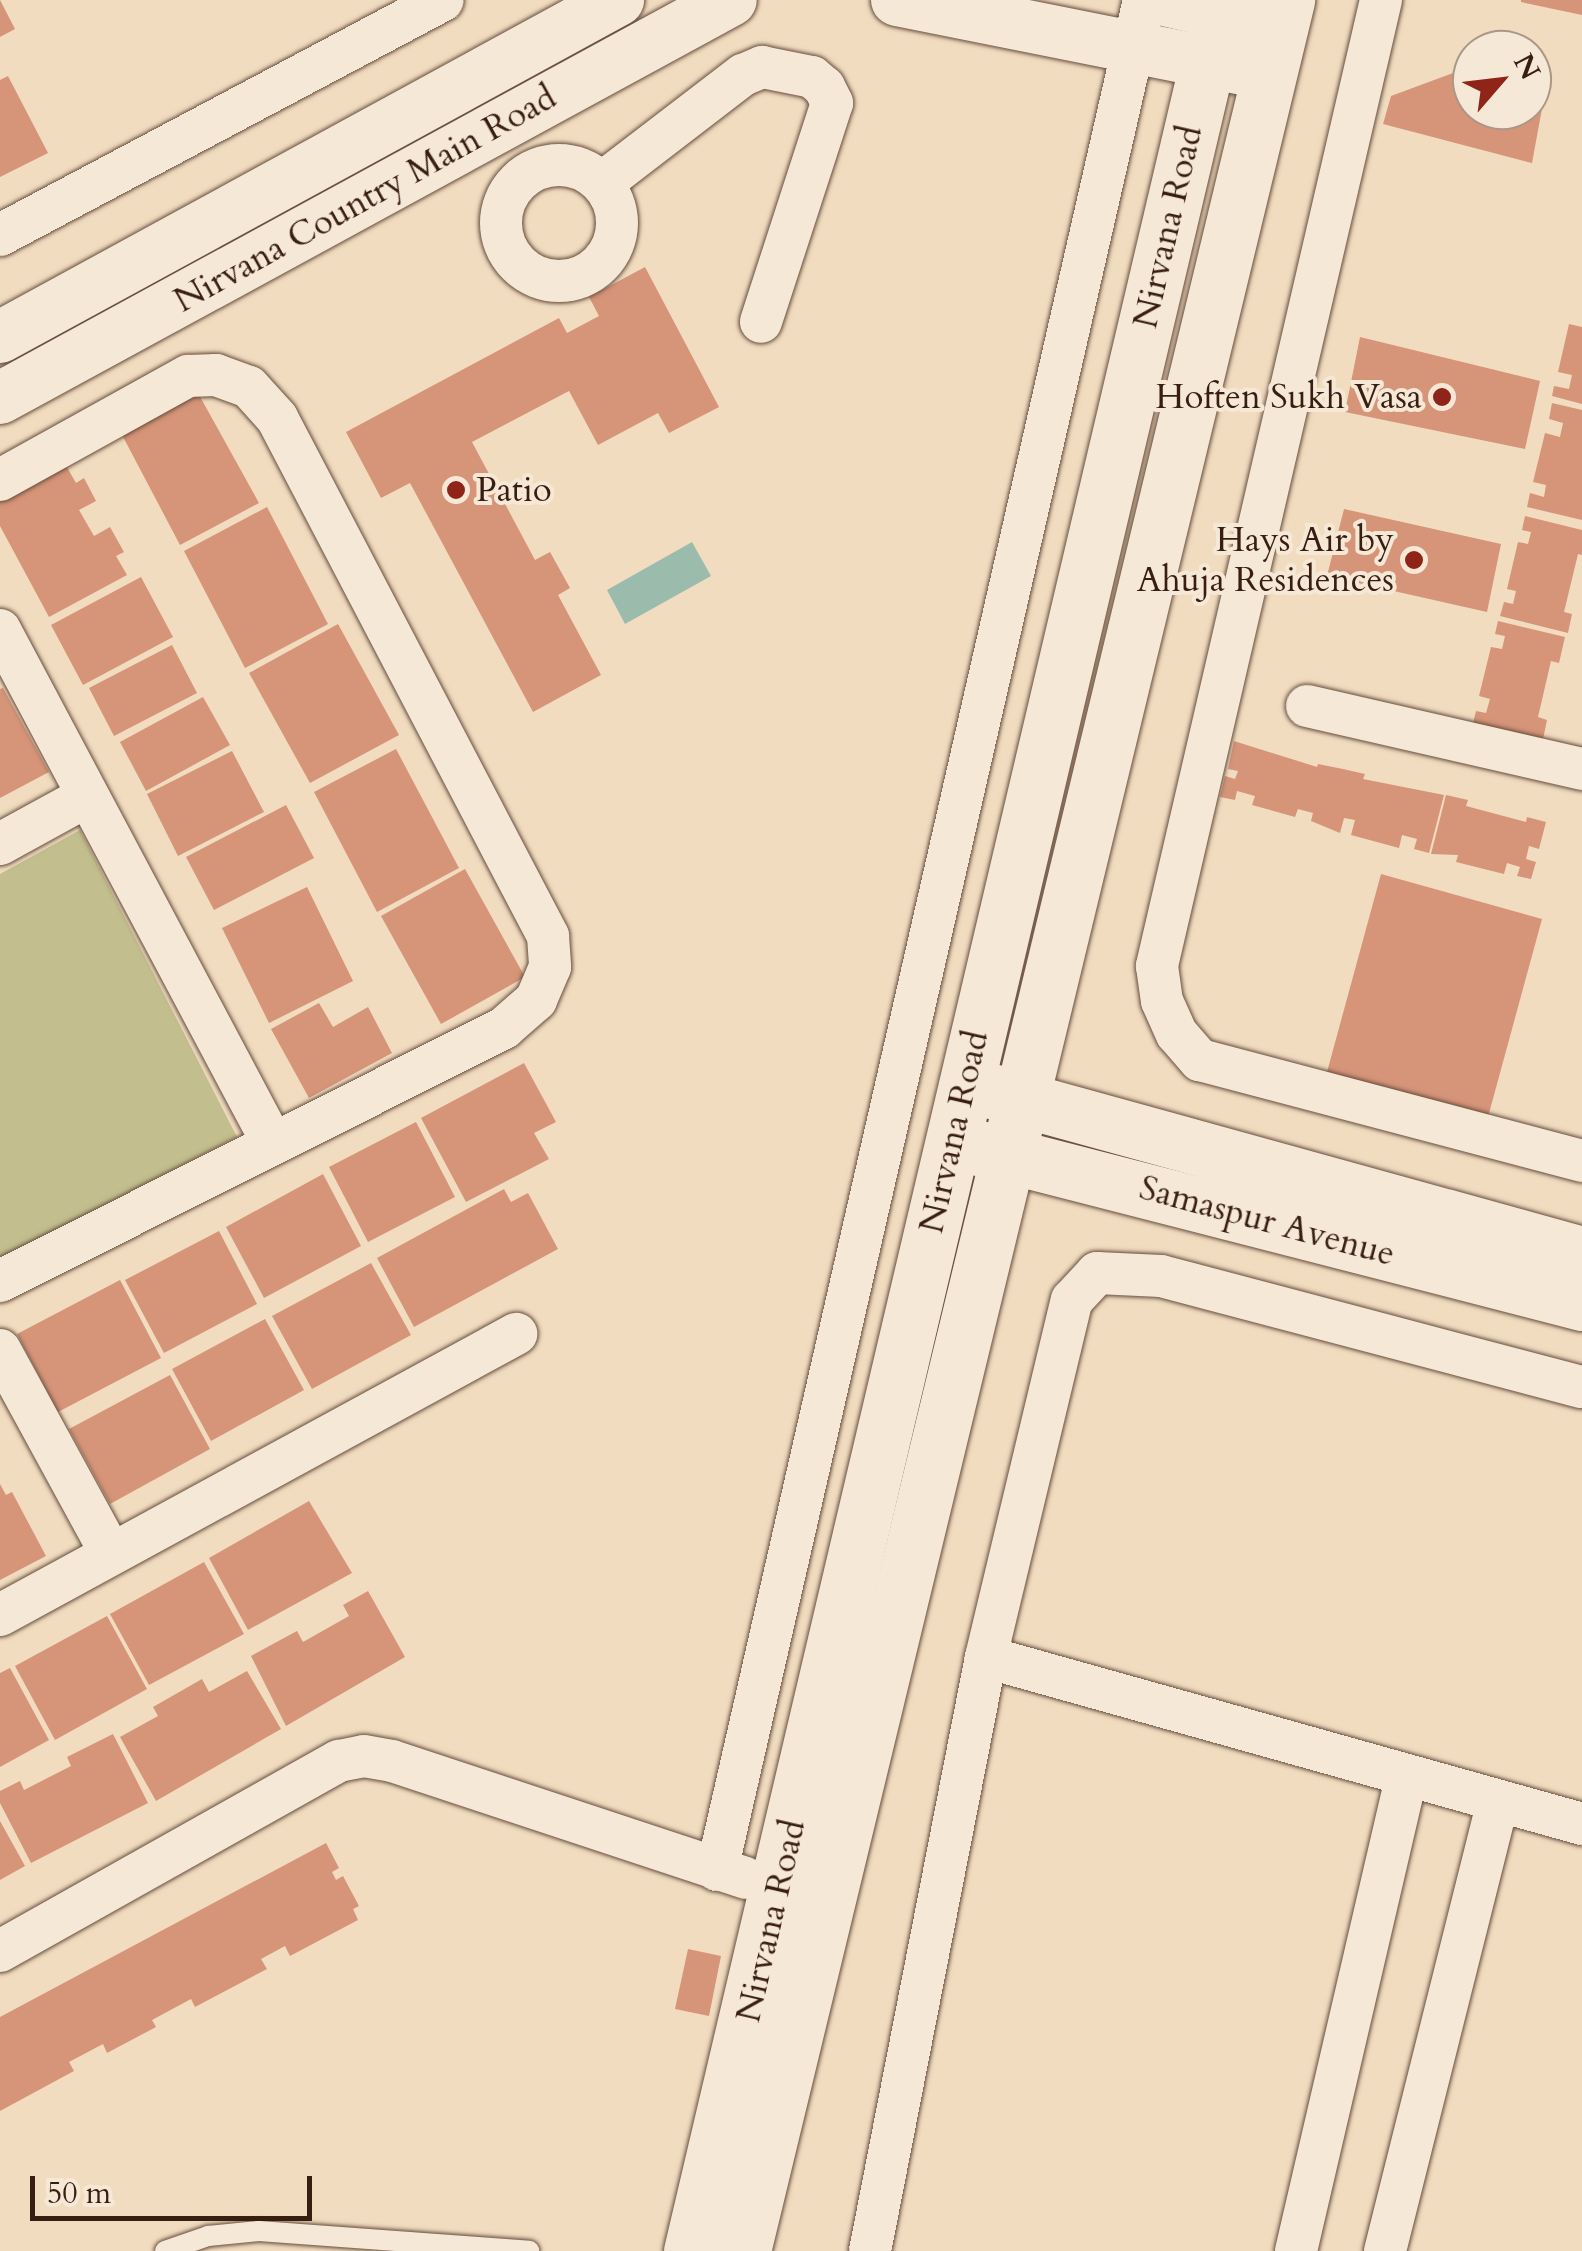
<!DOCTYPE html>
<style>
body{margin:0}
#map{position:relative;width:1582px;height:2251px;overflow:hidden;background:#f1dcc0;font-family:Cardo,serif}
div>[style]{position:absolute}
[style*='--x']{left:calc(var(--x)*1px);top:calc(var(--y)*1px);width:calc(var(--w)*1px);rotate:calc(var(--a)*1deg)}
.green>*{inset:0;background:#c2be8d}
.water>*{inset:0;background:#9bbcad}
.building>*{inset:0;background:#d69479}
.roads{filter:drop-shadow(0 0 2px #664d3d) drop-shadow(0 0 2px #664d3d)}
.service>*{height:20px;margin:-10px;padding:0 10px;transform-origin:10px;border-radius:10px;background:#f6e8d6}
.minor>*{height:42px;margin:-21px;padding:0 21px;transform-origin:21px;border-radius:21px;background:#f6e8d6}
.minor>.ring{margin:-21px;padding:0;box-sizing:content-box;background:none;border:42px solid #f6e8d6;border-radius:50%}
.tertiary>*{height:52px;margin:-26px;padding:0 26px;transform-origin:26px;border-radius:26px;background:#f6e8d6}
.secondary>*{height:55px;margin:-27.5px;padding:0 27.5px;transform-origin:27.5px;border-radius:27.5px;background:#f6e8d6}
.dots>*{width:28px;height:28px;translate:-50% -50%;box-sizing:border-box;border:5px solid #f6e8d6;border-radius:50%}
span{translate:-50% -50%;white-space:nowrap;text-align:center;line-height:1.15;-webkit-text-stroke:8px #f6e8d6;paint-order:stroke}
.street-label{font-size:35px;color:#381d11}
.poi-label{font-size:35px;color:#381d11}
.right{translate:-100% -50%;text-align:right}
.left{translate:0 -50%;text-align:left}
.north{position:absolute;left:1452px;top:30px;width:100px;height:100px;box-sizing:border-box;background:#f6e8d6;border:2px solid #aa9787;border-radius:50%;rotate:62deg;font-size:28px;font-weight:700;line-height:40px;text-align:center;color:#381d11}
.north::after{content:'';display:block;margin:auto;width:35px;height:45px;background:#8f2418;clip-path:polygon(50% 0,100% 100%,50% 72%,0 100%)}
.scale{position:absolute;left:30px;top:2176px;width:282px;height:45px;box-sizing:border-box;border:5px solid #381d11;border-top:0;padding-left:12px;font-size:30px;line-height:35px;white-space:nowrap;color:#381d11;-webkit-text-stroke:8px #f6e8d6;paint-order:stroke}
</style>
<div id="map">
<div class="green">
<div style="clip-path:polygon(80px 830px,237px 1137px,0 1259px,0 874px)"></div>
</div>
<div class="water">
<div style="clip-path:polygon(692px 542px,711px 576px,625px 624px,607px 590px)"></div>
</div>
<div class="building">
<div style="clip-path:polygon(0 0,15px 29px,0 37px)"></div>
<div style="clip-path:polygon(1521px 0,1582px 0,1582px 15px,1521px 2px)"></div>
<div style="clip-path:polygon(1472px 66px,1472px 110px,1532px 110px,1532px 73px,1548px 76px,1532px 163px,1383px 124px,1391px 96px)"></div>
<div style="clip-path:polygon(8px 76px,48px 153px,0 177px,0 80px)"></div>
<div style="clip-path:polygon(645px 267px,719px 407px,669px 433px,658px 413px,598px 445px,569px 391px,472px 442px,535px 560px,550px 552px,570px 588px,558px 595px,601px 675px,533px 712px,410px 483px,381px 498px,346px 432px,559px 318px,567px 333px,599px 316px,589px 297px)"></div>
<div style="clip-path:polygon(1569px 324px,1582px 327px,1582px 404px,1552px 396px,1554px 386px,1569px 389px,1572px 375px,1558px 372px)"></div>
<div style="clip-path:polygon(1360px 337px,1540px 381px,1525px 449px,1345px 412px)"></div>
<div style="clip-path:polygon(198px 393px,259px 503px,180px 545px,121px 433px)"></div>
<div style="clip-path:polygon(1552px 403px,1582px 410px,1582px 520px,1527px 507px,1530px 493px,1544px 497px,1546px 485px,1533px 482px,1545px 433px,1560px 437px,1563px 423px,1549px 419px)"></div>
<div style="clip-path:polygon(64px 462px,76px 483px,84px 478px,96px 501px,79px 510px,94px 536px,110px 527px,124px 552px,116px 556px,127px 575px,49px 617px,0 526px,0 497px)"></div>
<div style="clip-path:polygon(267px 507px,328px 624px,245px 668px,184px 551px)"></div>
<div style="clip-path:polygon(1344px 509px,1501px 544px,1487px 612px,1327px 576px)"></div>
<div style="clip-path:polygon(1525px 516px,1582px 530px,1582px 555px,1578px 554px,1564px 612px,1572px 614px,1568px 633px,1500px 616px,1504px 602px,1513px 604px,1516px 591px,1507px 589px,1518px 542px,1528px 544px,1531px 532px,1522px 530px)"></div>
<div style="clip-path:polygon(141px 577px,173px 637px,83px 685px,51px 625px)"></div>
<div style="clip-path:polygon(1498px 621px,1565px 637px,1559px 663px,1551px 661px,1538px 717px,1547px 720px,1542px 744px,1472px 727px,1476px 711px,1486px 713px,1490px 699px,1479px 696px,1491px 647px,1502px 649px,1505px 636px,1495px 634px)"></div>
<div style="clip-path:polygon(338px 624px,399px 735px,310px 783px,249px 673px)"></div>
<div style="clip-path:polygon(172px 645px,197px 693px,114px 736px,89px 688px)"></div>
<div style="clip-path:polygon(3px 688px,49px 772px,0 798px,0 689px)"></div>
<div style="clip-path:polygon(203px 697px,230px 745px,146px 791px,120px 742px)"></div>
<div style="clip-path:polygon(1234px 741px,1317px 767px,1318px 764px,1343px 769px,1365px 774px,1363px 779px,1444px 795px,1429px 853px,1414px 849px,1417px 839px,1402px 835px,1399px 848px,1351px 835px,1355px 820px,1344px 818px,1340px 833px,1311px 821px,1313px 813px,1298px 809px,1295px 817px,1252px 805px,1255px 796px,1237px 791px,1235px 800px,1220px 797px,1225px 776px,1235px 779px,1238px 771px,1228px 769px)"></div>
<div style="clip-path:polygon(396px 749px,459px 868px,377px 912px,314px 792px)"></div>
<div style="clip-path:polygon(232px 751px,264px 812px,178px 856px,147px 794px)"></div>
<div style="clip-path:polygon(1446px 795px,1468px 800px,1466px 806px,1526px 822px,1527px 817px,1546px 822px,1539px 849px,1529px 846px,1526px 859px,1536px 862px,1531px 879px,1517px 876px,1520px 867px,1507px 863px,1504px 874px,1456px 862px,1458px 855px,1431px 854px)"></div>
<div style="clip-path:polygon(286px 805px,314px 858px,214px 910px,186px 857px)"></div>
<div style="clip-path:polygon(465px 869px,525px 977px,441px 1024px,381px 916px)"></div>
<div style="clip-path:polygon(1381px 874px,1542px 919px,1488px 1117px,1327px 1072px)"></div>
<div style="clip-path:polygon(307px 887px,353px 981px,269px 1023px,222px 928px)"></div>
<div style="clip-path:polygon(319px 1003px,333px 1027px,368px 1007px,392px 1053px,309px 1098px,271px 1029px)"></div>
<div style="clip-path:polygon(524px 1063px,556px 1122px,534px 1133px,549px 1159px,466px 1202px,421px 1118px)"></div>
<div style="clip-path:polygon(416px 1122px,455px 1197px,368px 1242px,329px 1167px)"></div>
<div style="clip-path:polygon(323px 1174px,361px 1246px,264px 1298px,226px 1227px)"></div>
<div style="clip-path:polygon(504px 1189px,511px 1202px,528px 1193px,558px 1249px,414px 1327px,377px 1258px)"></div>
<div style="clip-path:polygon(219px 1231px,257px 1304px,164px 1353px,125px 1280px)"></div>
<div style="clip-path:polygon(371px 1263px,411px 1335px,312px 1389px,272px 1316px)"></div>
<div style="clip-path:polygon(120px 1280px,161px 1358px,58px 1412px,17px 1334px)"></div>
<div style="clip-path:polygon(265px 1319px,304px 1390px,211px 1441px,172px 1369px)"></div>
<div style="clip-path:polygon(170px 1375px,210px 1449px,110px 1504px,69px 1429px)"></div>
<div style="clip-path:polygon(0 1484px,6px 1495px,12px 1492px,46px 1556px,0 1580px)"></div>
<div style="clip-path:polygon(309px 1501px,352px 1573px,248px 1630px,209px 1558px)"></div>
<div style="clip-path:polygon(204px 1562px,244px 1634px,149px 1685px,110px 1614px)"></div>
<div style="clip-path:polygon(368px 1591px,405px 1657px,286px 1726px,251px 1656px,297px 1631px,303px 1642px,349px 1616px,343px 1605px)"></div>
<div style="clip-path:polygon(107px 1616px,147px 1689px,55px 1740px,15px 1666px)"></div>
<div style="clip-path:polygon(10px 1668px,49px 1740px,0 1767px,0 1673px)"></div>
<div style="clip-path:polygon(247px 1671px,281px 1729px,156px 1801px,120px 1737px,158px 1716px,153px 1707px,202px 1679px,209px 1692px)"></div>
<div style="clip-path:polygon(113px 1734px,148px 1803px,31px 1863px,0 1803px,0 1791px,20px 1781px,24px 1790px,71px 1766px,67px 1757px)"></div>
<div style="clip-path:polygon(0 1821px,25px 1866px,0 1880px)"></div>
<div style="clip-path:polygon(326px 1843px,339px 1868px,332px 1872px,336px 1880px,343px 1876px,359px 1906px,353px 1909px,358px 1920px,290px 1956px,285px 1946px,261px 1959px,267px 1969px,195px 2007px,191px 1999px,152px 2020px,156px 2027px,107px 2053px,103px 2044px,69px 2062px,74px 2071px,0 2111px,0 2017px)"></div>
<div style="clip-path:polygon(688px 1949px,721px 1956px,709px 2016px,675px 2009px)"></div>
</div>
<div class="roads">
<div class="service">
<div style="--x:165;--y:2251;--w:46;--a:-19.2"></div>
<div style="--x:208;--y:2236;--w:51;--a:-5.6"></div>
<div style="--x:259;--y:2231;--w:271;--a:4.2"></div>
</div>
<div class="minor">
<div style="--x:1381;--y:0;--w:992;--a:103.06"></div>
<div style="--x:1157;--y:966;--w:35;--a:82"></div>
<div style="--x:1162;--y:1001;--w:36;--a:66"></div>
<div style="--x:1177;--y:1034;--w:35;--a:49"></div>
<div style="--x:1200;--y:1060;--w:395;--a:14.8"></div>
<div class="ring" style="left:501px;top:165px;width:74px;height:74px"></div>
<div style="--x:602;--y:183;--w:178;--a:-37.5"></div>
<div style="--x:743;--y:75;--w:21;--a:-23"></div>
<div style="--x:762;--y:67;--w:51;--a:11.3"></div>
<div style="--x:812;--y:77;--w:16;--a:40"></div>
<div style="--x:824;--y:87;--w:18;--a:63"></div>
<div style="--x:832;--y:103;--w:230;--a:108"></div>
<div style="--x:0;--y:235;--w:501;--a:-27.94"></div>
<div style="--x:0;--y:480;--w:215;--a:-29"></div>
<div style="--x:188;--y:376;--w:28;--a:-2"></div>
<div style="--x:216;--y:375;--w:35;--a:20"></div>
<div style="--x:249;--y:387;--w:42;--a:47.9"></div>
<div style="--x:277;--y:418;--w:585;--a:62.38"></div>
<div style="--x:548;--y:936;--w:31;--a:86"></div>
<div style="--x:550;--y:967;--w:36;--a:113"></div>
<div style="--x:536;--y:1000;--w:43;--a:138.8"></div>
<div style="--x:504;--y:1028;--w:564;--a:153.34"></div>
<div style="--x:0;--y:630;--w:580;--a:62.02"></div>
<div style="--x:1307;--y:706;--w:282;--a:12.9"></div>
<div style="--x:0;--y:844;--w:98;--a:-28.7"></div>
<div style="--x:0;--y:1350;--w:232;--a:61.4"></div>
<div style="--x:0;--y:1615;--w:588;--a:-28.57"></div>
<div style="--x:986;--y:1657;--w:619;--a:15.65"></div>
<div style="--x:717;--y:1870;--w:1918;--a:-77.14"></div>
<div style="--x:0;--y:1951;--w:389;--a:-29.3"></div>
<div style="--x:339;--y:1761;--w:25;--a:-11"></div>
<div style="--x:364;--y:1756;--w:28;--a:10"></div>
<div style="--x:392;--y:1761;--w:372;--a:18.3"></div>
<div style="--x:870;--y:2251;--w:605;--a:-78.95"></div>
<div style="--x:986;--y:1657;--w:367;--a:-76.5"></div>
<div style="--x:1072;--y:1300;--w:37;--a:-47"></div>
<div style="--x:1097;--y:1273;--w:64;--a:2.7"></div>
<div style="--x:1161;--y:1276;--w:435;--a:14.8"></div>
<div style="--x:1296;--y:2251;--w:487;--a:-76.9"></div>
<div style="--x:1385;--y:2251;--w:464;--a:-75.9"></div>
</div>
<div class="tertiary">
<div style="--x:897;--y:0;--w:377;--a:11.3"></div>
<div style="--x:1164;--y:0;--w:119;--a:13.1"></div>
<div style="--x:0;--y:337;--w:704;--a:-28.6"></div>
<div style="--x:0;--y:398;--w:832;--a:-28.57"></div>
</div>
<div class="secondary">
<div style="--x:988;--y:1090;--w:616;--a:15.43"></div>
<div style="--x:975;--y:1147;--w:627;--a:14.41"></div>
<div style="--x:691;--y:2251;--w:2313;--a:-76.73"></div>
<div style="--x:743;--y:2251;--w:2316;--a:-76.41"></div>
</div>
</div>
<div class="dots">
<div style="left:1442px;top:397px;background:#8f2418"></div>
<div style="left:456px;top:490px;background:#8f2418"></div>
<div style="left:1414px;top:560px;background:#8f2418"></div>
</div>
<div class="street-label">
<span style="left:365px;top:199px;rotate:-29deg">Nirvana Country Main Road</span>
<span style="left:1168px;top:227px;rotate:-77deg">Nirvana Road</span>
<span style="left:954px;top:1132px;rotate:-77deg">Nirvana Road</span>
<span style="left:1267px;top:1221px;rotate:15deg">Samaspur Avenue</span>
<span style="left:771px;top:1921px;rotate:-77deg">Nirvana Road</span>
</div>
<div class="poi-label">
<span class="right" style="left:1422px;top:397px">Hoften Sukh Vasa</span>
<span class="left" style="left:476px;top:490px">Patio</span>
<span class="right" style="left:1394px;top:560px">Hays Air by<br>Ahuja Residences</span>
</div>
<div class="north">N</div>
<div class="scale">50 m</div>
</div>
